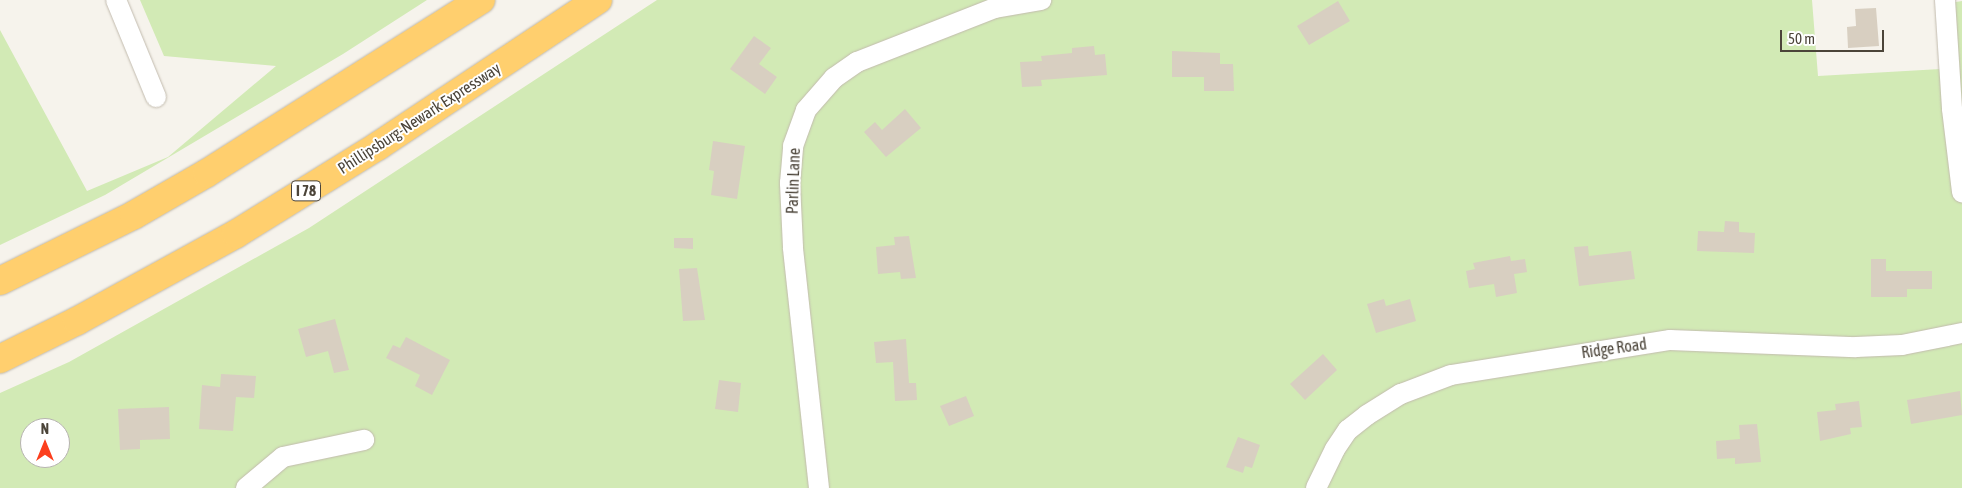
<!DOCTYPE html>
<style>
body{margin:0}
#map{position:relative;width:1962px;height:488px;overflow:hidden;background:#f6f3ec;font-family:"Asap Condensed",sans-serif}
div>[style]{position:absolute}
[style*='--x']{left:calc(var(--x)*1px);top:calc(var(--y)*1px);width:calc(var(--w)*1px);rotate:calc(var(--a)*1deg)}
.green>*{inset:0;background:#d2eab5}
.building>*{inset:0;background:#d8cfc1}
.roads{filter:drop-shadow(0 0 1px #c2bbae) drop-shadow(0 0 1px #c2bbae)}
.minor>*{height:20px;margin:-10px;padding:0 10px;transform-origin:10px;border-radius:10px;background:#fff}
.highway>*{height:28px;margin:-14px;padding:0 14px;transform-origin:14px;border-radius:14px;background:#ffcf6e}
span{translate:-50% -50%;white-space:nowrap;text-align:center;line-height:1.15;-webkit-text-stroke:4px #fff;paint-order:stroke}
.shield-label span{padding:1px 4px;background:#fff;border:1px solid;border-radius:4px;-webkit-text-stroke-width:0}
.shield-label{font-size:15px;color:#4b4439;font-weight:700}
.street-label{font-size:16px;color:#4b4439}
.north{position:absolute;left:20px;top:418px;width:50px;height:50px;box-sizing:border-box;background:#fff;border:1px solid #b7b4b0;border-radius:50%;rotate:0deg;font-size:14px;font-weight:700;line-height:20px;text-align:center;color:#4b4439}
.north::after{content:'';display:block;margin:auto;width:18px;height:22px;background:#fc3f1d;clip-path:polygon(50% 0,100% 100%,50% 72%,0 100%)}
.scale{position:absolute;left:1780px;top:30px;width:104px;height:22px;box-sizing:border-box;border:2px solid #4b4439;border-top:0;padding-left:6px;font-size:15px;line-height:18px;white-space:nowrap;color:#4b4439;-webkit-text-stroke:4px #fff;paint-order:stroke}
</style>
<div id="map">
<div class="green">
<div style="clip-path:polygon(140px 0,427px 0,343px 54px,105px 195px,0 245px,0 30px,87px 191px,168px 157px,276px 66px,164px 56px)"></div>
<div style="clip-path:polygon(evenodd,657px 0,1812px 0,1818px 76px,1958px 68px,1950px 3px,1962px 1px,1962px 488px,0 488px,0 393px,69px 362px,309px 228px,657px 0,30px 428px,60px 428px,60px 458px,30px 458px,30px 428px)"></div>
</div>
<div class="building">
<div style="clip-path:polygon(1338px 1px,1350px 21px,1309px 45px,1297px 26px)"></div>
<div style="clip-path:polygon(1876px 8px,1879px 46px,1848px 48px,1847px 27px,1856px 26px,1855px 9px)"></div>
<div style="clip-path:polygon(754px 36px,771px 48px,759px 64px,777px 77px,765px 94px,730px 69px)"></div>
<div style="clip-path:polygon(1094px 46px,1095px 55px,1105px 54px,1107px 75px,1041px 80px,1042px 86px,1022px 87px,1020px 62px,1042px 61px,1041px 56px,1072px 53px,1072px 48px)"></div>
<div style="clip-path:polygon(1172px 51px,1220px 53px,1220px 64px,1233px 64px,1234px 91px,1204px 91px,1204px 77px,1172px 77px)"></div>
<div style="clip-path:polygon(905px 109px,921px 128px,886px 157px,864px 132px,875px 122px,882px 130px)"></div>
<div style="clip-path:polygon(713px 141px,745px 146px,737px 199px,711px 195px,714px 171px,709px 170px)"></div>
<div style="clip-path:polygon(1725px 221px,1739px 222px,1739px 232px,1755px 233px,1754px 253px,1697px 251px,1698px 231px,1724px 232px)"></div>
<div style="clip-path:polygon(909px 236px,916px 278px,901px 279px,900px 272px,878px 274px,876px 247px,895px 245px,894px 237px)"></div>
<div style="clip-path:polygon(674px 238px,693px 238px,693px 249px,674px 248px)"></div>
<div style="clip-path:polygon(1588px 246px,1589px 256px,1631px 251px,1635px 279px,1579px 286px,1574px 247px)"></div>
<div style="clip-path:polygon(1510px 256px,1511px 261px,1525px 259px,1527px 272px,1514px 274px,1517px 293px,1496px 297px,1494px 284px,1469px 288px,1466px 271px,1475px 269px,1473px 263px)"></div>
<div style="clip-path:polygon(1871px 259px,1886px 259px,1886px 271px,1932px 271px,1932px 289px,1907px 289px,1907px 297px,1871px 297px)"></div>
<div style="clip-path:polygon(697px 268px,705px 320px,683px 321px,679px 269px)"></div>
<div style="clip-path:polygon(1384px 299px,1386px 306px,1410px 299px,1416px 321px,1376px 333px,1367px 304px)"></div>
<div style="clip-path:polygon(335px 319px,349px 370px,334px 373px,328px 351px,306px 357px,298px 329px)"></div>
<div style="clip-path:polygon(406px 337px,450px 360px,432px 395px,415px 386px,420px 375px,386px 358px,393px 345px,400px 348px)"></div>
<div style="clip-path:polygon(906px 339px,909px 383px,916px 383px,917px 400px,895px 401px,893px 362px,876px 363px,874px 342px)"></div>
<div style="clip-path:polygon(1323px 354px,1337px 370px,1305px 400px,1290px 384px)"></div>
<div style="clip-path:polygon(221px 374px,256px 376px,254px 398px,236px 397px,233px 431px,199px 429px,202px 385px,220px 387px)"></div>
<div style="clip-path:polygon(719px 380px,741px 383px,738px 412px,715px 409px)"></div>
<div style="clip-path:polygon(1960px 391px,1962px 415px,1911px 424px,1907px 400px)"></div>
<div style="clip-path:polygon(966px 396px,974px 416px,949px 426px,940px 406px)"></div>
<div style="clip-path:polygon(1859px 401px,1862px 427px,1850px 428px,1851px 434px,1820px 441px,1817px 412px,1836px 410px,1835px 404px)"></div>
<div style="clip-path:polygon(169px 407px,170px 439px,140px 440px,140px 449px,120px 450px,118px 409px)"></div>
<div style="clip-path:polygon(1757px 424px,1761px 462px,1735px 464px,1735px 458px,1717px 459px,1716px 441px,1740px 439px,1739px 425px)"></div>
<div style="clip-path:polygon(1238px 437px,1260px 445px,1252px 468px,1245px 466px,1243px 473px,1226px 467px)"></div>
</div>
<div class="roads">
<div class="minor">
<div style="--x:116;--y:0;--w:105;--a:67.6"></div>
<div style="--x:1945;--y:0;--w:109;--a:86.3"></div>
<div style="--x:1952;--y:109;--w:84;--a:83.1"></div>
<div style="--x:246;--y:488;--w:48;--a:-40"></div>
<div style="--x:283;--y:457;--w:83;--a:-11.9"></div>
<div style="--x:819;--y:488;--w:242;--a:-96.2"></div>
<div style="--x:793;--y:247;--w:64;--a:-92.7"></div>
<div style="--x:790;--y:183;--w:37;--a:-85"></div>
<div style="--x:793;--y:146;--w:38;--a:-70"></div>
<div style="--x:806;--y:110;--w:43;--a:-48.8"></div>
<div style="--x:834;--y:78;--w:28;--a:-35"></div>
<div style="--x:857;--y:62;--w:148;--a:-21.4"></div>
<div style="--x:995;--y:8;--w:47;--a:-9.9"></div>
<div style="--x:1316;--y:488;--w:43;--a:-64"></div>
<div style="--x:1335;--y:449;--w:23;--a:-56"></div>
<div style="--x:1348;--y:430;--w:24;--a:-38"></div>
<div style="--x:1367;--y:415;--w:40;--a:-32"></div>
<div style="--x:1401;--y:394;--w:53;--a:-20.8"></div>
<div style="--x:1451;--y:375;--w:222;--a:-9.1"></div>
<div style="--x:1670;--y:340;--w:186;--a:2.2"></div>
<div style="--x:1856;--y:347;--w:46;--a:-2.5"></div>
<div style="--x:1902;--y:345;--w:61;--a:-11.3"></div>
</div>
<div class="highway">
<div style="--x:0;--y:281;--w:149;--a:-26.2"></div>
<div style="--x:134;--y:215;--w:84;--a:-29.9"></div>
<div style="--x:207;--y:173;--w:324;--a:-32.3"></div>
<div style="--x:0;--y:359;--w:86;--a:-26.3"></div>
<div style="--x:77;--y:321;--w:181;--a:-28.7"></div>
<div style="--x:236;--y:234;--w:167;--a:-31.8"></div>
<div style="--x:378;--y:146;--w:264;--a:-33.6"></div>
</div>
</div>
<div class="shield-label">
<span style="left:306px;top:191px">I 78</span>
</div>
<div class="street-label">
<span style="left:419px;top:118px;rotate:-33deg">Phillipsburg-Newark Expressway</span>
<span style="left:793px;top:181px;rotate:-88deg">Parlin Lane</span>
<span style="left:1614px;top:348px;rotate:-8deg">Ridge Road</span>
</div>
<div class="north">N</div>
<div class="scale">50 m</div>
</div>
